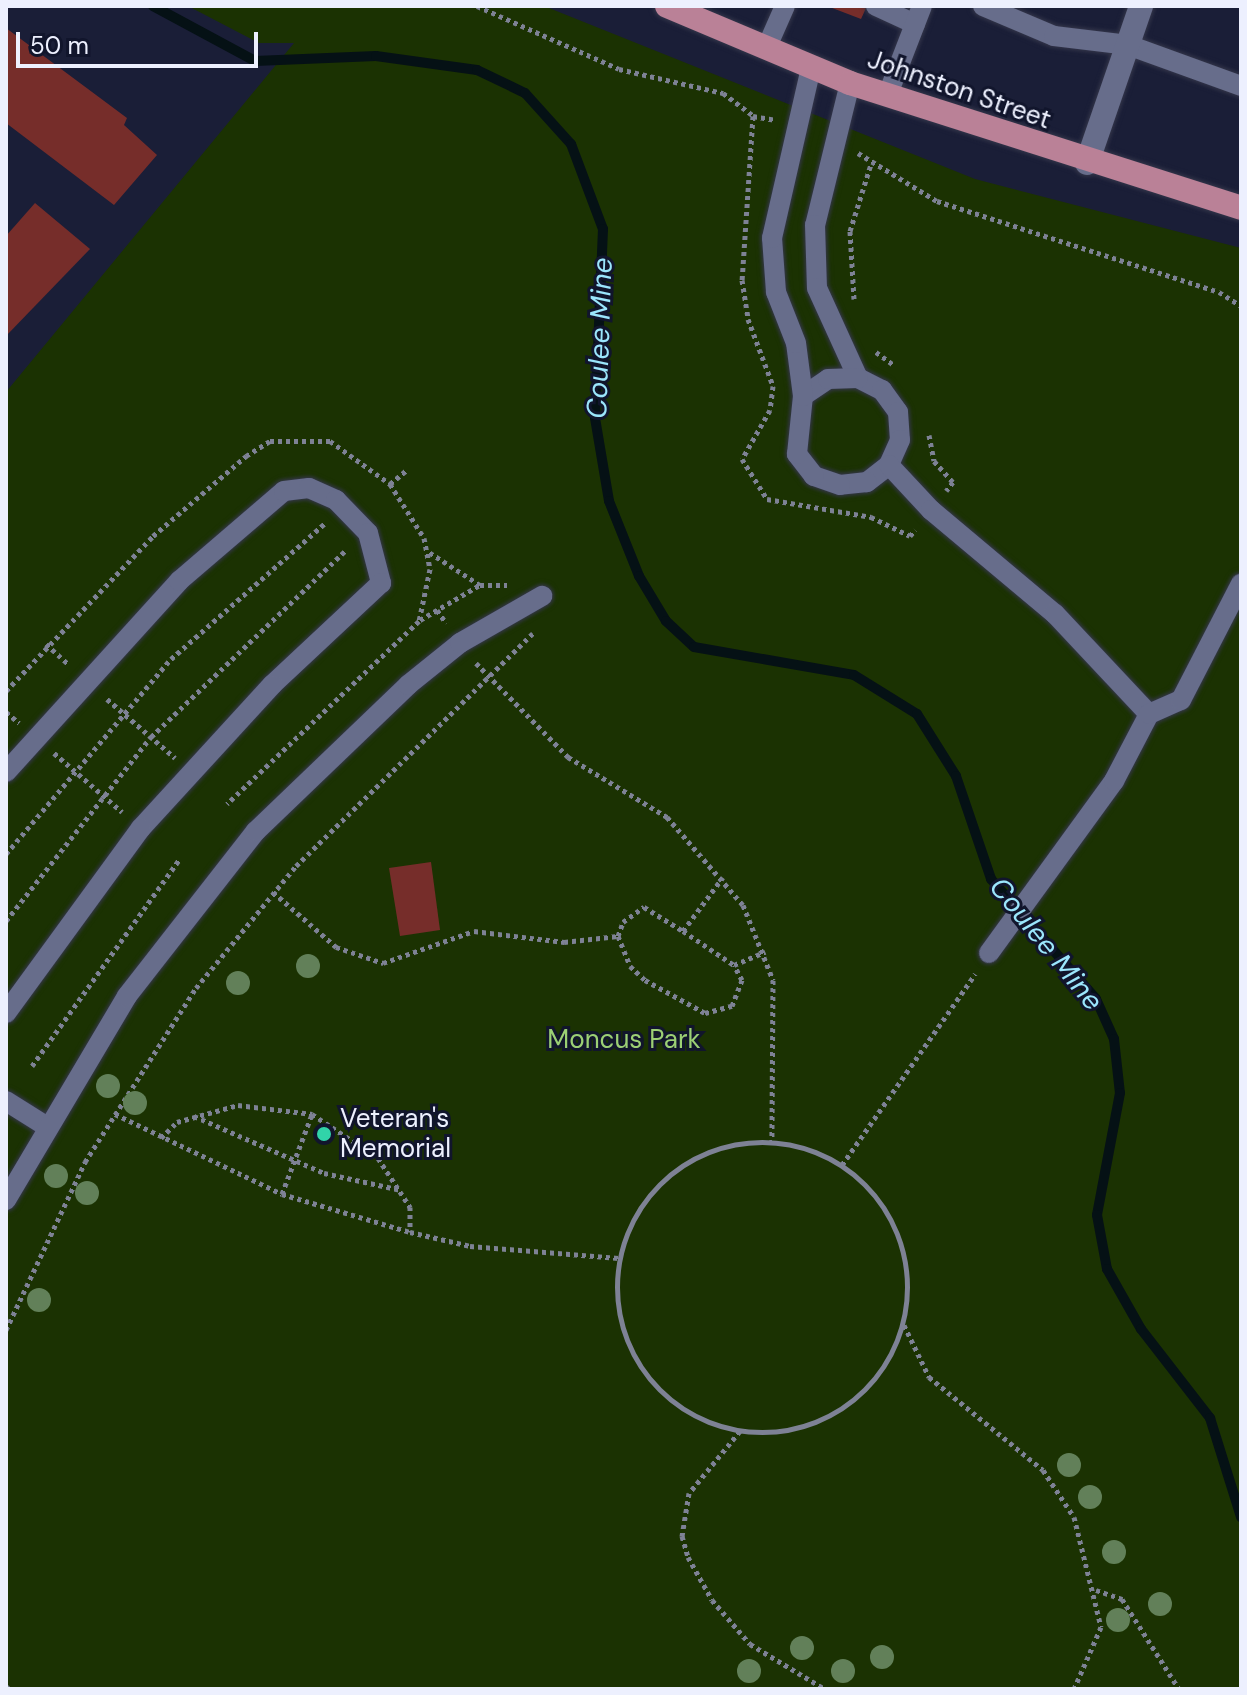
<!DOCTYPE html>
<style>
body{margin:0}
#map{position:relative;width:1247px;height:1695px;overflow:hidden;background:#1a1e37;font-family:"DM Sans",sans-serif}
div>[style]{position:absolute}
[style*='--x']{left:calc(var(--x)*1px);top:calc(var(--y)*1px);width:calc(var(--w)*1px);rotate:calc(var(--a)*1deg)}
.green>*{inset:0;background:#1b3202}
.stream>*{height:10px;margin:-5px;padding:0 5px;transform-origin:5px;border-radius:5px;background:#051115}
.building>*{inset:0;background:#762d2a}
.path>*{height:5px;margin-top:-2.5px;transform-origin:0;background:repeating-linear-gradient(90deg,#7e8295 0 4px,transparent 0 8px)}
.path>.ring{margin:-2.5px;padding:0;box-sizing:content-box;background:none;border:5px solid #7e8295;border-radius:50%}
.roads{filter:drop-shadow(0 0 2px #34364a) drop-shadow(0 0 2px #34364a)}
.lane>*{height:20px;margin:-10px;padding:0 10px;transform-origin:10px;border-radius:10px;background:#676d8b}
.street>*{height:24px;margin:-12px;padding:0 12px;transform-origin:12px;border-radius:12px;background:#676d8b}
.primary>*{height:24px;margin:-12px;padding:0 12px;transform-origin:12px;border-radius:12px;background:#ba8197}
.trees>*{width:24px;height:24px;margin:-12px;border-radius:50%;background:#628059}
.dots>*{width:22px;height:22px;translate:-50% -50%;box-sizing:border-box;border:4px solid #11152c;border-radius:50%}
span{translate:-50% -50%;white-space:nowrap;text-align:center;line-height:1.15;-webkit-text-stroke:6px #11152c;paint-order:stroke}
.street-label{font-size:26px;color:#edf0fe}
.park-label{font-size:26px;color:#9cd074}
.poi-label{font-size:26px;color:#edf0fe}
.left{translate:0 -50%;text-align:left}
.water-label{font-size:28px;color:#9be6fc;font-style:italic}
.frame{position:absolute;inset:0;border:8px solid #edf0fe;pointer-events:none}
.scale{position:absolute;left:16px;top:32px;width:242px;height:36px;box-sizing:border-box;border:4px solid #edf0fe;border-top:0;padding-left:10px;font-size:24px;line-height:28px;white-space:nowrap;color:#edf0fe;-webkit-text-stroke:6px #11152c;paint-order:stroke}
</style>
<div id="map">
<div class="green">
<div style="clip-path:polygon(188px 6px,544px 6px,975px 179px,1241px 248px,1241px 1689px,6px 1689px,6px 392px,294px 43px,259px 43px)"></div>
</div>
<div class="stream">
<div style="--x:153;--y:6;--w:116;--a:28.3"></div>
<div style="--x:255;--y:61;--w:121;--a:-2.4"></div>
<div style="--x:376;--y:56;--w:102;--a:7.9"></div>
<div style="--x:477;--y:70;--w:53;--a:25.6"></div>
<div style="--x:525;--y:93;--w:69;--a:48"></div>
<div style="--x:571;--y:144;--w:91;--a:69.4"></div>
<div style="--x:603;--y:229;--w:189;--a:92.4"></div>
<div style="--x:595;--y:418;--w:84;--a:80.4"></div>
<div style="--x:609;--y:501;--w:81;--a:68.2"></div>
<div style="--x:639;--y:576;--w:52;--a:59"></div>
<div style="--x:666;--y:621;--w:38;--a:43"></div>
<div style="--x:694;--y:647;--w:162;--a:9.9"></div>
<div style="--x:854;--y:675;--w:74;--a:31.8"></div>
<div style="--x:917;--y:714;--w:73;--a:57.8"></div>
<div style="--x:956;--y:776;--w:109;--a:71.2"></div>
<div style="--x:991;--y:879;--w:159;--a:48.8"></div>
<div style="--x:1096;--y:999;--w:44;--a:65.8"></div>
<div style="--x:1114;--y:1039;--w:54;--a:83.7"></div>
<div style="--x:1120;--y:1093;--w:124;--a:100.7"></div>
<div style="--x:1097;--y:1215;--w:55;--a:79.5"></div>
<div style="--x:1107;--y:1269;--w:69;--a:60.5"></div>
<div style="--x:1141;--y:1329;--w:113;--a:52.2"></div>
<div style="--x:1210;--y:1418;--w:104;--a:72.6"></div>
</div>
<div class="building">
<div style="clip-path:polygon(827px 6px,867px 6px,861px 19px)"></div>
<div style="clip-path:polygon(6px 28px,127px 118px,124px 125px,157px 155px,114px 205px,6px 123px)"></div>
<div style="clip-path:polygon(35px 203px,90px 249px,6px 336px,6px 236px)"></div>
<div style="clip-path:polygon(431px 862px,440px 930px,400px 936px,389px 868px)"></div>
</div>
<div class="path">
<div style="--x:477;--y:6;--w:155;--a:23.9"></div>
<div style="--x:619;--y:69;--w:107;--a:13"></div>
<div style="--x:723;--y:93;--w:38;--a:37"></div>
<div style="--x:753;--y:116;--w:22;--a:10"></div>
<div style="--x:753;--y:116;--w:164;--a:93.8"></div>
<div style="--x:742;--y:280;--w:39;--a:81"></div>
<div style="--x:748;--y:319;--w:72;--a:69.5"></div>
<div style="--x:773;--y:386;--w:24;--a:97"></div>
<div style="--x:770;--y:410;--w:56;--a:119.7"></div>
<div style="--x:742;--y:459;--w:47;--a:58"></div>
<div style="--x:767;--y:499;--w:106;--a:9.8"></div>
<div style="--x:871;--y:517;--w:43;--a:26"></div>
<div style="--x:910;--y:536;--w:8;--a:-50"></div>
<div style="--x:858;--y:153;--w:92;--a:31.3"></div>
<div style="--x:937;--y:201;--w:296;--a:17.9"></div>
<div style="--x:1219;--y:292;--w:26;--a:32"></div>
<div style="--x:854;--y:299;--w:68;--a:-93.4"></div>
<div style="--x:850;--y:231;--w:70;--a:-72.6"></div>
<div style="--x:876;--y:352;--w:22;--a:36"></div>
<div style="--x:929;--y:435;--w:26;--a:79"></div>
<div style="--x:934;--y:461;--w:28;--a:48"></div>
<div style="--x:953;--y:482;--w:11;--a:128"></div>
<div style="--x:390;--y:484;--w:23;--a:-40"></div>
<div style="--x:480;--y:585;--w:27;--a:0"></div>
<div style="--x:437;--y:610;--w:16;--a:55"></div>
<div style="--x:420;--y:620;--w:69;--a:-30.3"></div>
<div style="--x:480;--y:585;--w:63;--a:-147.3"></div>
<div style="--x:46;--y:644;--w:31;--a:42"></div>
<div style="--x:476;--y:663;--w:132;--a:45.6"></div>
<div style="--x:568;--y:757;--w:116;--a:31.2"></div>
<div style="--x:667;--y:817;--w:116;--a:49.2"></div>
<div style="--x:743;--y:905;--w:81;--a:68.2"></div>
<div style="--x:773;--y:980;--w:161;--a:90.4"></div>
<div style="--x:6;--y:691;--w:214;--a:-46.5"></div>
<div style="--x:153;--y:536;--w:123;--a:-40.7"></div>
<div style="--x:246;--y:456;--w:28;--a:-32"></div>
<div style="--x:270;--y:441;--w:60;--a:0"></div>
<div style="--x:330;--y:441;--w:74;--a:35.6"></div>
<div style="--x:390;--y:484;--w:64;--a:57.8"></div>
<div style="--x:424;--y:538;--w:32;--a:79"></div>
<div style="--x:430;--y:569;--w:53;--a:101.9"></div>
<div style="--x:419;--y:621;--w:265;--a:136.4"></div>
<div style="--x:107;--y:699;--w:90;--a:40.9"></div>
<div style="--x:6;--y:712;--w:17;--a:40"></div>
<div style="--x:54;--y:753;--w:90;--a:40.9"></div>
<div style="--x:6;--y:854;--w:255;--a:-49.8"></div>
<div style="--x:171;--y:659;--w:205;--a:-41.4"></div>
<div style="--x:273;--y:892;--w:84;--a:41.1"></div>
<div style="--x:336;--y:947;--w:50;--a:18.8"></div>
<div style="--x:383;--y:963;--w:96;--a:-19.4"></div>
<div style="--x:474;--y:931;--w:91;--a:7"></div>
<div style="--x:564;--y:942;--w:54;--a:-6.3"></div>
<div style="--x:618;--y:936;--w:15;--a:-70"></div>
<div style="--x:623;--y:922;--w:26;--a:-36"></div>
<div style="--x:644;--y:907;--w:46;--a:31.6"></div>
<div style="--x:683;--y:931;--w:67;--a:-53.5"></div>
<div style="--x:6;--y:921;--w:234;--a:-51.8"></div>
<div style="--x:151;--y:737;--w:272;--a:-43.8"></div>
<div style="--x:683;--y:931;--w:61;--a:33.7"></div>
<div style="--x:618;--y:936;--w:32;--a:68"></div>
<div style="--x:630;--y:966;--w:21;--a:43"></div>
<div style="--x:645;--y:980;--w:68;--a:28.8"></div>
<div style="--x:705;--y:1013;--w:28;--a:-15"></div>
<div style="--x:732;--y:1006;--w:28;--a:-69"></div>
<div style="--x:742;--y:980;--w:17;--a:-118"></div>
<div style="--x:734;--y:965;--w:34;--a:-23"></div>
<div style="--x:32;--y:1066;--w:253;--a:-54.5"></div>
<div style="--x:115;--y:1114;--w:185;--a:25.6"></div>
<div style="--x:282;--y:1194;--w:134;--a:16.5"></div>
<div style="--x:410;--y:1232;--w:62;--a:13.1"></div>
<div style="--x:470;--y:1246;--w:149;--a:4.6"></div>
<div style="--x:194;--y:1116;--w:142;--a:23.7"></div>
<div style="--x:324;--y:1173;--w:79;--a:12.4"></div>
<div style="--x:161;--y:1138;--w:23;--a:-45"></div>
<div style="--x:177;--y:1122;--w:63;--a:-15.6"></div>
<div style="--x:238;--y:1105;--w:75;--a:6.9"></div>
<div style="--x:312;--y:1114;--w:79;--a:33.7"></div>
<div style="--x:378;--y:1158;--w:59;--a:56.9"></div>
<div style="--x:410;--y:1207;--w:25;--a:90"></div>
<div class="ring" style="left:617px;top:1142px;width:285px;height:285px"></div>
<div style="--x:842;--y:1165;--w:233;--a:-55.1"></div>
<div style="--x:282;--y:1194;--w:85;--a:-69.4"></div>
<div style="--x:904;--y:1325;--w:58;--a:64.3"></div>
<div style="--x:929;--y:1377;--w:147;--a:39.2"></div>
<div style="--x:1043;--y:1470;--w:56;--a:56.6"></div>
<div style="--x:1074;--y:1517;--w:113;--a:76.2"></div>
<div style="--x:1101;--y:1627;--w:68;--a:113.5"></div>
<div style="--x:6;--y:1330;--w:186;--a:-64.8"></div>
<div style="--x:85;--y:1162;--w:206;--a:-57.5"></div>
<div style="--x:196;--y:988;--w:158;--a:-50.7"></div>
<div style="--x:296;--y:866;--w:332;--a:-44.5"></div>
<div style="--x:740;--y:1431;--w:80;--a:129.4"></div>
<div style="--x:689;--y:1493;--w:44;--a:99.2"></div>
<div style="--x:682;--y:1536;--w:22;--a:74"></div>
<div style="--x:688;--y:1557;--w:49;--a:60.8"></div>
<div style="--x:712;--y:1600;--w:58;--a:49.2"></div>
<div style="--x:750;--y:1644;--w:87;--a:31"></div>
<div style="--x:1096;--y:1590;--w:28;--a:19"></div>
<div style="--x:1122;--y:1599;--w:107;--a:57.7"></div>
<div style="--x:6;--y:1686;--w:4;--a:45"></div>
</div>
<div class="roads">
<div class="lane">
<div style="--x:876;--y:6;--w:43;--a:24.8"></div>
<div style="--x:983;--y:6;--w:77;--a:22.9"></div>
<div style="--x:1054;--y:36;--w:75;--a:6.9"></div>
<div style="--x:1128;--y:45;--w:120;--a:19.9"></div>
<div style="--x:766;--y:49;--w:47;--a:-66.2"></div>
<div style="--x:850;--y:83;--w:146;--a:103.8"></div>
<div style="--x:815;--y:225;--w:63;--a:88.2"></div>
<div style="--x:817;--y:288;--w:99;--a:65.5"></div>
<div style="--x:888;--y:94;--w:94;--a:-68.9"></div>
<div style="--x:858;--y:378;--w:27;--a:27"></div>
<div style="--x:882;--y:390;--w:27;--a:54"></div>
<div style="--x:898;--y:412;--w:28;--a:86"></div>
<div style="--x:900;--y:440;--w:27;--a:114"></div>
<div style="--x:889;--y:465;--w:28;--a:142"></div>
<div style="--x:867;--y:482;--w:27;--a:174"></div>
<div style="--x:840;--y:485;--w:28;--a:-161"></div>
<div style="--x:814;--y:476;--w:28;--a:-128"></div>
<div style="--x:797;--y:454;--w:58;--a:-84.1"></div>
<div style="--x:803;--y:396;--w:30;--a:-34"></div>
<div style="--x:828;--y:379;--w:30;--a:-2"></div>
<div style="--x:803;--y:396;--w:53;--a:-97.5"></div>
<div style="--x:796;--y:343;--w:55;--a:-111.4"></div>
<div style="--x:776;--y:292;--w:54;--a:-94.2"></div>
<div style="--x:772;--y:238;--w:174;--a:-77.1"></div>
<div style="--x:889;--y:465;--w:62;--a:47"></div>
<div style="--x:931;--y:510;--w:162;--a:40"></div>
<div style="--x:1055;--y:614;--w:137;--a:46.8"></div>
<div style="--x:6;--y:772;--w:258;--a:-47.8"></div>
<div style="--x:179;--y:581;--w:138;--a:-40.6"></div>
<div style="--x:284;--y:491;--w:25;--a:-7"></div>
<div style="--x:309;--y:488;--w:30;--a:24"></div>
<div style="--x:336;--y:500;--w:46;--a:45.9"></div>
<div style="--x:368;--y:533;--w:52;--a:75.4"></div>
<div style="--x:381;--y:583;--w:149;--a:136.9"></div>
<div style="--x:272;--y:685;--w:194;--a:132.5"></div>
<div style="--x:141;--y:828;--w:229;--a:126.1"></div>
<div style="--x:989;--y:953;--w:213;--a:-54"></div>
<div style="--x:1114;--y:781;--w:76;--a:-62.4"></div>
<div style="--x:1149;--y:714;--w:35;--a:-24"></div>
<div style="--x:1181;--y:700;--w:131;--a:-62.7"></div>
<div style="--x:6;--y:1101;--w:47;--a:32"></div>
<div style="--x:6;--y:1200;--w:237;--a:-59.3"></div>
<div style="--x:127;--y:996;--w:209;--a:-52"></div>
<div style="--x:256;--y:831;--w:211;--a:-43.8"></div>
<div style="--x:408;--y:685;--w:67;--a:-38.9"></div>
<div style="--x:460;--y:643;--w:95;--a:-29.8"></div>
</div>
<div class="street">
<div style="--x:1087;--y:163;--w:166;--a:-71"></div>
</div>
<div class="primary">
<div style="--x:667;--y:6;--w:199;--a:22.8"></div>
<div style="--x:850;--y:83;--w:410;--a:17.7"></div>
</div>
</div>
<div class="trees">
<div style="left:308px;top:966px"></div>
<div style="left:238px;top:983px"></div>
<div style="left:108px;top:1086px"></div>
<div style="left:135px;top:1103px"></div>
<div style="left:56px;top:1176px"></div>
<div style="left:87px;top:1193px"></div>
<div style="left:39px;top:1300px"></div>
<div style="left:1069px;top:1465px"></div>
<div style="left:1090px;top:1497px"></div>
<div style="left:1114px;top:1552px"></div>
<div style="left:1160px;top:1604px"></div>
<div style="left:1118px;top:1620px"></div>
<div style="left:802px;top:1648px"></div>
<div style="left:882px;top:1657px"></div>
<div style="left:749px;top:1671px"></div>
<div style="left:843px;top:1671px"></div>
</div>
<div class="dots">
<div style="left:324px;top:1134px;background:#31d4a9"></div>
</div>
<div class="street-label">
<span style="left:959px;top:90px;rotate:19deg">Johnston Street</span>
</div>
<div class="park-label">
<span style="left:624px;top:1040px">Moncus Park</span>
</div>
<div class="poi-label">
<span class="left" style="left:340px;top:1134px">Veteran's<br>Memorial</span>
</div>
<div class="water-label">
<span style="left:600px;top:338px;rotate:-88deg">Coulee Mine</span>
<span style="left:1046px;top:944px;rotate:51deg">Coulee Mine</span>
</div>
<div class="frame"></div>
<div class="scale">50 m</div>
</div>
